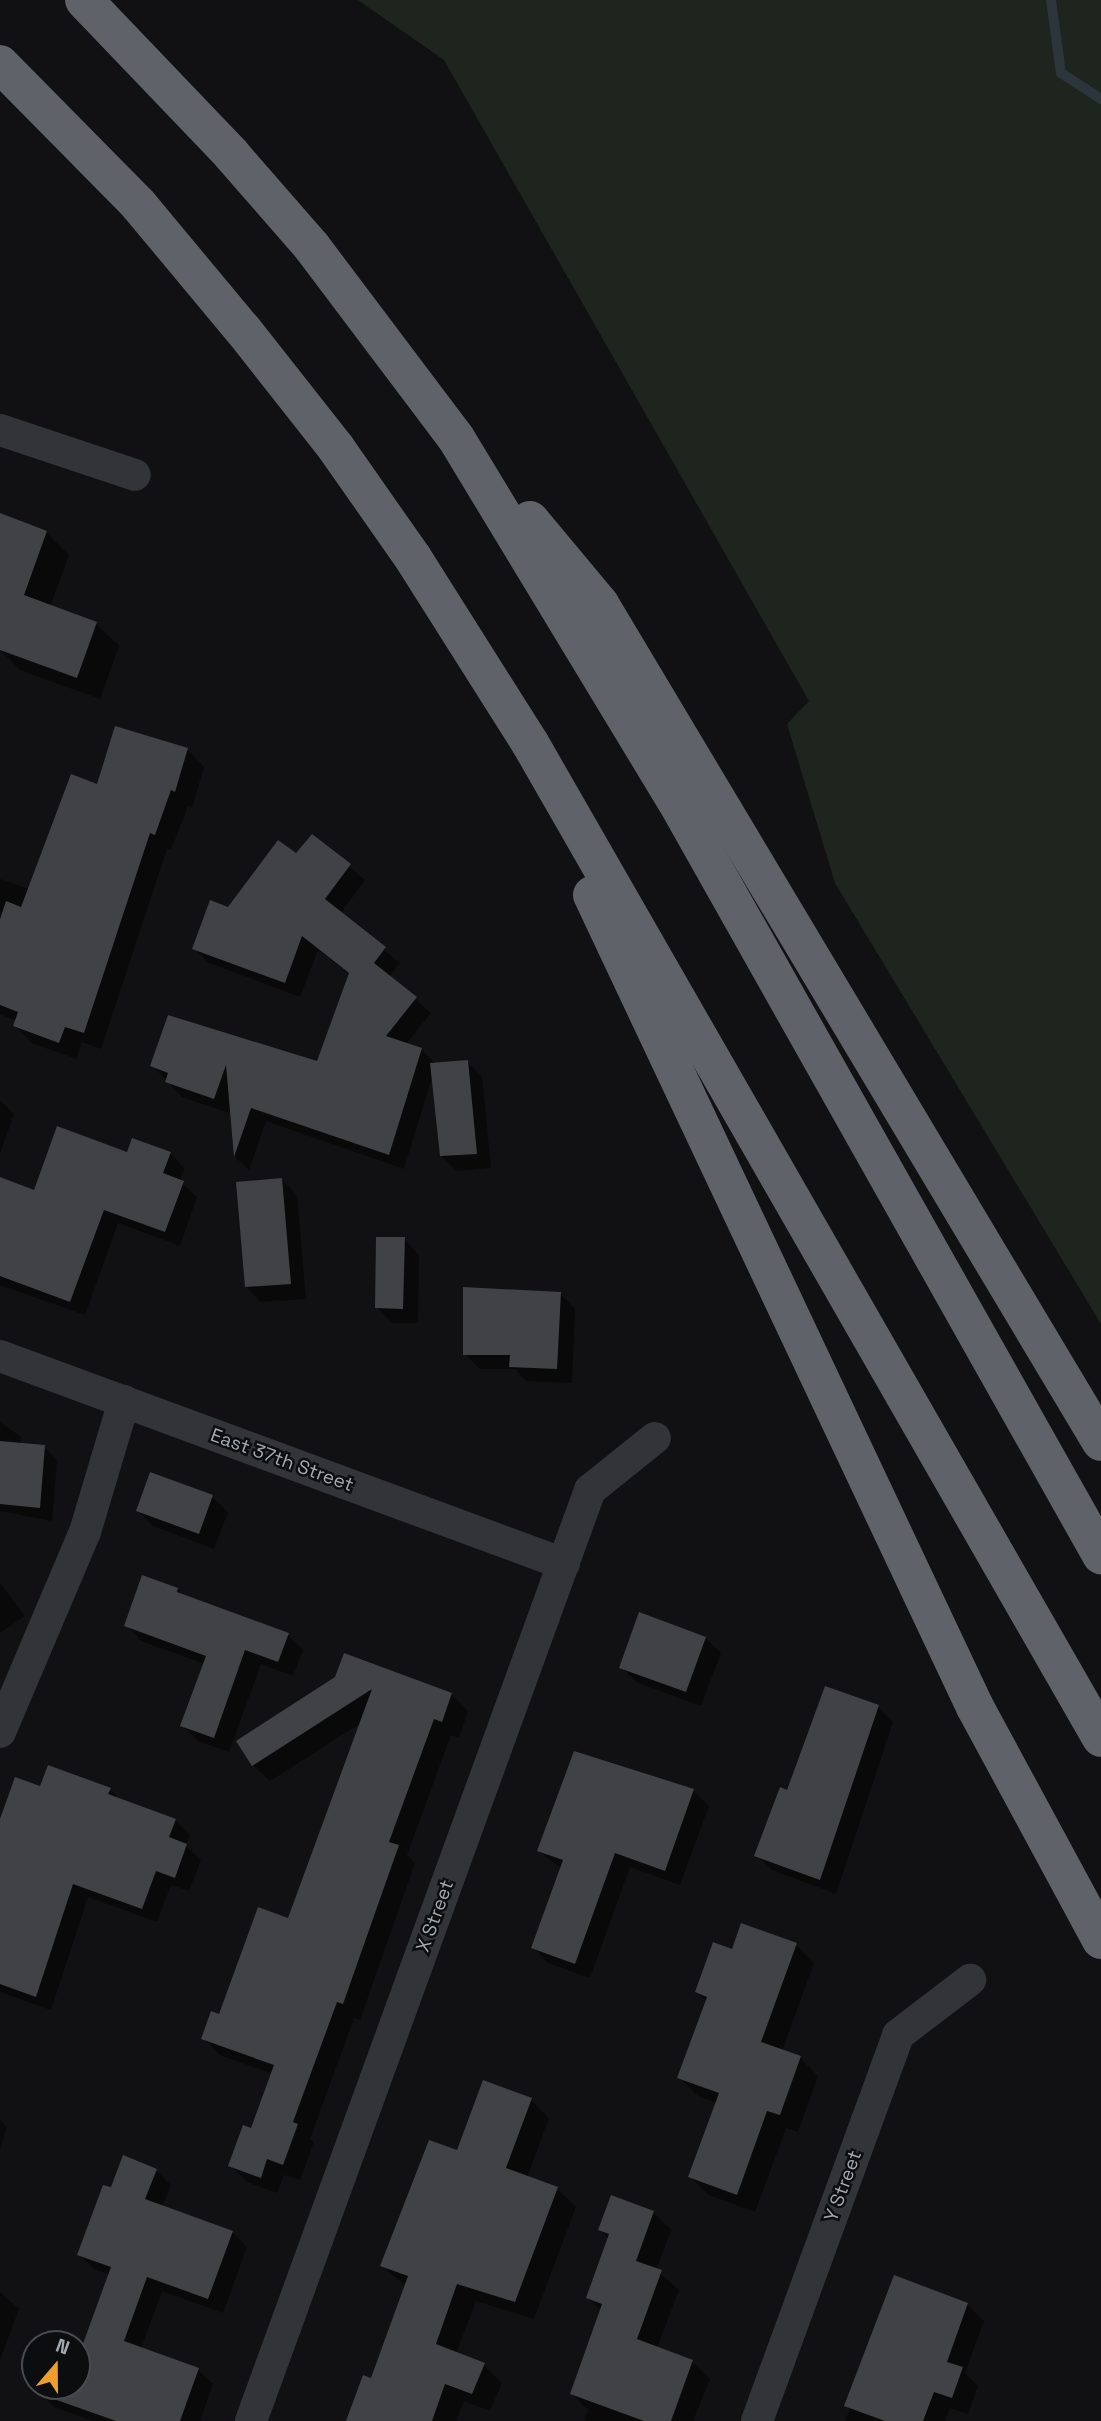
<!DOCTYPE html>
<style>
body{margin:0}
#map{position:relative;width:1101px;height:2421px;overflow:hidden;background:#111113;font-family:"Space Grotesk",sans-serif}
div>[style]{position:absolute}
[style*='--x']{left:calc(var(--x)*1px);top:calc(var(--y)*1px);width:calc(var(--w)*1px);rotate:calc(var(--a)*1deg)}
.green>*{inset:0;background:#1e251e}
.shadow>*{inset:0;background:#0007}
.stream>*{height:10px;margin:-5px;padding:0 5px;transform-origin:5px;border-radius:5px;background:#2b353b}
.building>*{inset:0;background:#404246}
.street>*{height:32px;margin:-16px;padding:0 16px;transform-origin:16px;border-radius:16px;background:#323438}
.highway>*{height:38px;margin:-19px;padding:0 19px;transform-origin:19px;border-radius:19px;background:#5f6269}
span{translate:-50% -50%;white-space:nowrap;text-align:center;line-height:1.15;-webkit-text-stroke:5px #0c0d0e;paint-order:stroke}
.street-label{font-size:19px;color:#a3a9b3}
.north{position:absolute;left:21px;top:2330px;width:70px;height:70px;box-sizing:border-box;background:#0c0d0e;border:2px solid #484b50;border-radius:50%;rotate:20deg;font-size:19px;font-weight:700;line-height:28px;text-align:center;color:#a3a9b3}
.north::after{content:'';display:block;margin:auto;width:24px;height:32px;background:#ee9e2f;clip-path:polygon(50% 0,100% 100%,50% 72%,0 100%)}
</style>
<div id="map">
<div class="green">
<div style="clip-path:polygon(358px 0,1101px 0,1101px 1324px,835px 883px,787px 724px,809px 701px,444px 60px)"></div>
</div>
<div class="shadow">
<div style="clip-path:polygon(0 515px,46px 532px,69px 555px,50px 607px,96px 624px,119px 646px,100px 699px,20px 670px,0 650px)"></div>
<div style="clip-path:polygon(116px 728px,188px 750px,204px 767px,192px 808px,188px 806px,171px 850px,167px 849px,101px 1049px,82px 1042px,76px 1059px,32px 1043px,15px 1026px,17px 1021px,0 1014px,0 879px,29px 889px,99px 786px)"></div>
<div style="clip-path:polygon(312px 836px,365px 880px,340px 914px,400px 963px,389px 977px,431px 1013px,406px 1044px,421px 1049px,436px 1064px,467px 1061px,482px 1077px,491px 1168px,457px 1171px,441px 1156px,433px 1074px,404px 1169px,266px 1121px,249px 1170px,235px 1157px,231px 1106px,229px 1113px,182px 1097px,152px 1065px,318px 1063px,350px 975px,318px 950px,300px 997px,209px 963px,194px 948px,229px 909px,297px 856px)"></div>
<div style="clip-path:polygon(0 1100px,14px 1114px,0 1153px)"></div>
<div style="clip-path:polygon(170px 1153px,184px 1168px,180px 1181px,197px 1197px,180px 1246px,118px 1223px,85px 1315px,0 1285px,0 1179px,35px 1192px)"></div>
<div style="clip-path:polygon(282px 1180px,297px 1195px,306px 1299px,261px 1302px,246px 1287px)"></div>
<div style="clip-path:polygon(404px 1239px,419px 1255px,418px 1323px,392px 1323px,377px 1308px)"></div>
<div style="clip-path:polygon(560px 1293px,575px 1309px,572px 1383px,526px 1381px,515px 1369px,480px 1369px,465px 1354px)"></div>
<div style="clip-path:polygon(0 1422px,21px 1437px,20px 1445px,44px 1447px,57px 1460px,52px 1521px,0 1511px)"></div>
<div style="clip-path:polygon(151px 1475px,212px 1497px,228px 1512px,214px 1549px,153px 1526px,138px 1511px)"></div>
<div style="clip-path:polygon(0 1583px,25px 1616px,0 1633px)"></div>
<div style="clip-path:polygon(177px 1589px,186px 1598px,288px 1635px,303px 1650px,293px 1676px,261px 1664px,229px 1752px,198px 1741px,182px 1725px,205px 1664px,141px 1641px,126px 1625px)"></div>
<div style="clip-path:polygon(705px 1638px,721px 1653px,701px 1706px,636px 1682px,621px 1667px)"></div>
<div style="clip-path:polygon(336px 1678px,451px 1694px,468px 1711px,459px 1738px,451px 1735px,407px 1855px,415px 1863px,360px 2020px,354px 2018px,310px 2139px,314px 2142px,300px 2180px,284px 2175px,277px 2193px,247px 2182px,230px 2165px,252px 2130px,273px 2074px,220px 2055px,203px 2038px,290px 1920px,361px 1723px,270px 1781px,253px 1765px)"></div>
<div style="clip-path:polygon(878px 1707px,893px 1722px,836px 1894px,772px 1870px,757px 1855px)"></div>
<div style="clip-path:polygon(41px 1789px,110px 1789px,121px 1801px,175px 1820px,190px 1835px,186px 1846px,201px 1860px,189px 1891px,171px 1885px,157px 1922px,88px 1897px,51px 2010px,0 1992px,0 1824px)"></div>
<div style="clip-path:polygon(693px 1791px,709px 1806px,680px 1885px,630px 1867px,590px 1978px,548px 1963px,533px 1947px,562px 1869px,539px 1851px)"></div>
<div style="clip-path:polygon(796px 1945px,814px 1963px,782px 2051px,800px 2058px,818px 2076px,798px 2132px,786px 2128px,755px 2212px,709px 2195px,690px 2177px,717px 2103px,698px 2096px,679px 2077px,707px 2002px,697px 1992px,733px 1951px)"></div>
<div style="clip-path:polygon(531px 2100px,549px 2118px,527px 2178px,557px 2189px,576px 2207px,534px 2319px,476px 2301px,456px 2354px,484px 2365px,502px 2383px,490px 2411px,464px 2401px,456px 2421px,347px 2421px,372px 2380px,406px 2286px,382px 2266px,458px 2153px)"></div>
<div style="clip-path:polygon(0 2120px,7px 2127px,0 2148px)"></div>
<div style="clip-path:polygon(156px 2170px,171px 2185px,162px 2207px,232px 2232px,247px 2247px,223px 2313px,162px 2291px,141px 2349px,198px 2370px,213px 2384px,200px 2421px,93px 2421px,54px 2407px,39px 2392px,42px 2386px,77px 2386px,77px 2349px,82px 2351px,110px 2275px,94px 2269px,79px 2254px,112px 2190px)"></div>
<div style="clip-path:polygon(653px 2212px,671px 2230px,656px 2270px,679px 2290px,657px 2348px,692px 2361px,710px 2379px,693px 2421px,584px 2421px,588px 2410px,572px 2394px,602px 2311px,588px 2298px,609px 2239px,600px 2230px)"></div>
<div style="clip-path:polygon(0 2292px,19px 2309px,0 2360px)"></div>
<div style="clip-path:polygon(967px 2304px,984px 2321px,965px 2373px,978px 2386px,968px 2414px,950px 2408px,945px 2421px,845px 2421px,850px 2409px,846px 2405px)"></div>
</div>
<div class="stream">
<div style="--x:1051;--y:0;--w:74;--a:82.2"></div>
<div style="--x:1061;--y:73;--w:48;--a:33"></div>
</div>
<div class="building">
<div style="clip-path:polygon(0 513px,47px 531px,24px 595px,97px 622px,77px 678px,0 650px)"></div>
<div style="clip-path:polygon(115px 726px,188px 748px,175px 792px,171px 790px,155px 835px,150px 833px,84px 1033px,65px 1027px,59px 1043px,13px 1026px,18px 1012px,0 1005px,0 919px,6px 901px,21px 907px,71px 774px,97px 784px)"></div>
<div style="clip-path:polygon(312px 834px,351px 864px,325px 899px,386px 947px,374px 963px,417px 997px,386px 1036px,422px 1048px,389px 1155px,251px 1108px,234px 1157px,226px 1065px,214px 1099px,165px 1082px,168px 1073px,150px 1066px,168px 1015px,317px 1061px,349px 973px,302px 936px,285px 983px,192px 949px,210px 900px,228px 907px,278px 840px,296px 853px)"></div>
<div style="clip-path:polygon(468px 1060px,477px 1154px,440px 1156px,430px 1063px)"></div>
<div style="clip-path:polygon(57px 1126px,127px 1152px,132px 1138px,171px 1152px,163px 1173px,184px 1181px,165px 1232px,104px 1210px,70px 1302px,0 1276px,0 1177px,34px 1190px)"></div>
<div style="clip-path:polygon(282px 1178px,291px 1284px,245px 1287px,236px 1182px)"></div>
<div style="clip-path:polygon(376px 1237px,405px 1237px,403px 1309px,375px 1308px)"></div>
<div style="clip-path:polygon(463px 1287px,561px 1292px,557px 1369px,509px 1367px,510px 1355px,463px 1355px)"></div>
<div style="clip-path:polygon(0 1441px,45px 1445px,40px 1508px,0 1504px)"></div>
<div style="clip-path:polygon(150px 1472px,213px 1495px,199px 1534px,136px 1511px)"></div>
<div style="clip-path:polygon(142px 1575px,178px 1588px,177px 1592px,289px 1633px,278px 1662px,245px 1650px,214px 1738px,180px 1726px,206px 1656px,124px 1626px)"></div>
<div style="clip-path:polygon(639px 1612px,706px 1637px,686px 1692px,619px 1668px)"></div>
<div style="clip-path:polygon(344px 1653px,452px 1693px,442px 1722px,434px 1719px,389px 1842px,399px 1845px,343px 2004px,337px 2002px,293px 2122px,298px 2124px,283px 2165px,267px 2159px,261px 2178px,228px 2166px,243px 2125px,251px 2128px,274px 2065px,201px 2039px,211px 2011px,219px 2014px,258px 1907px,288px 1918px,372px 1689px,252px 1766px,236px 1741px,335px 1677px)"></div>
<div style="clip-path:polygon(825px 1686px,879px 1705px,820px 1880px,754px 1856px,780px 1787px,787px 1790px)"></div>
<div style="clip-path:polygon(574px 1751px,694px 1789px,665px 1871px,615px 1853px,575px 1964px,531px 1948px,563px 1860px,537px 1851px)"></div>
<div style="clip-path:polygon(48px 1765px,111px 1788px,108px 1794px,176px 1819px,169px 1837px,187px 1844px,175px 1878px,156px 1871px,142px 1909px,73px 1884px,36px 1997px,0 1984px,0 1819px,15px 1777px,40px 1786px)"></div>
<div style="clip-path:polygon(741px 1923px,797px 1943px,761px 2042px,801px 2056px,780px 2115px,767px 2111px,737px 2195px,688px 2177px,719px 2093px,677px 2078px,707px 1997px,695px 1992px,713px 1942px,732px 1949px)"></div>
<div style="clip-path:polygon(483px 2080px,532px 2098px,506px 2168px,558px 2187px,515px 2302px,457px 2284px,436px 2344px,485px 2363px,472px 2394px,445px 2384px,432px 2421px,346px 2421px,363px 2375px,371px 2378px,408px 2276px,380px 2266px,429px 2140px,457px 2150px)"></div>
<div style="clip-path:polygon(123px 2155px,157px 2169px,145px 2199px,233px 2231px,208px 2299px,147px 2277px,124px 2341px,199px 2368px,180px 2421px,116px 2421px,37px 2393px,40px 2386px,77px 2386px,77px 2348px,81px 2349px,111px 2267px,77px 2255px,103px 2185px,111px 2187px)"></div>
<div style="clip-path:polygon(611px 2195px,654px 2211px,636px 2261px,662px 2270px,637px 2339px,693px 2360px,671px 2421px,644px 2421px,570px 2394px,602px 2304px,586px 2298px,609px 2234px,598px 2230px)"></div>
<div style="clip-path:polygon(894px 2275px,968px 2303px,947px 2362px,963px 2367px,952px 2398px,934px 2392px,923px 2421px,885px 2421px,844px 2406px)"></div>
</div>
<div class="street">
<div style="--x:0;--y:430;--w:142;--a:18.4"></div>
<div style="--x:0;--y:1356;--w:601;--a:20.24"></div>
<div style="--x:0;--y:1732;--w:217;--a:-67"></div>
<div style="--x:85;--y:1532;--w:137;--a:-73.4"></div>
<div style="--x:251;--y:2421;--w:991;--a:-69.99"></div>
<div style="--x:590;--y:1490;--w:83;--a:-38.7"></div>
<div style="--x:757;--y:2421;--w:411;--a:-69.9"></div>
<div style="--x:898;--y:2035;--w:91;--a:-37.4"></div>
</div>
<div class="highway">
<div style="--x:84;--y:0;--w:213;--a:46.3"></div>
<div style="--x:231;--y:154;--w:123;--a:48.9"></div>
<div style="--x:312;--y:247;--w:239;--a:53"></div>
<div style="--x:456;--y:438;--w:424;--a:58.8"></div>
<div style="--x:676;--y:801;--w:866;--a:60.59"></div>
<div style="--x:0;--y:64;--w:197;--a:45.4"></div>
<div style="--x:138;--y:204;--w:165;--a:50.2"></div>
<div style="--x:244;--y:331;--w:149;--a:51.8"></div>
<div style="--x:336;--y:448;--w:134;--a:55"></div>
<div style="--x:413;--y:558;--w:219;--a:57.7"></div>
<div style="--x:530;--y:743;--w:1147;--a:60.15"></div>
<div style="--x:530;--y:520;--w:109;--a:50.2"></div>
<div style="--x:600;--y:604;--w:976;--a:59.13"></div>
<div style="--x:592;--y:895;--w:898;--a:64.75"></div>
<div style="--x:975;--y:1707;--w:265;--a:61.6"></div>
</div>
<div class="street-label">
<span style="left:282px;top:1460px;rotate:20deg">East 37th Street</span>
<span style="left:435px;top:1916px;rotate:-70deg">X Street</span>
<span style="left:843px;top:2186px;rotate:-70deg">Y Street</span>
</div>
<div class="north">N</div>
</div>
